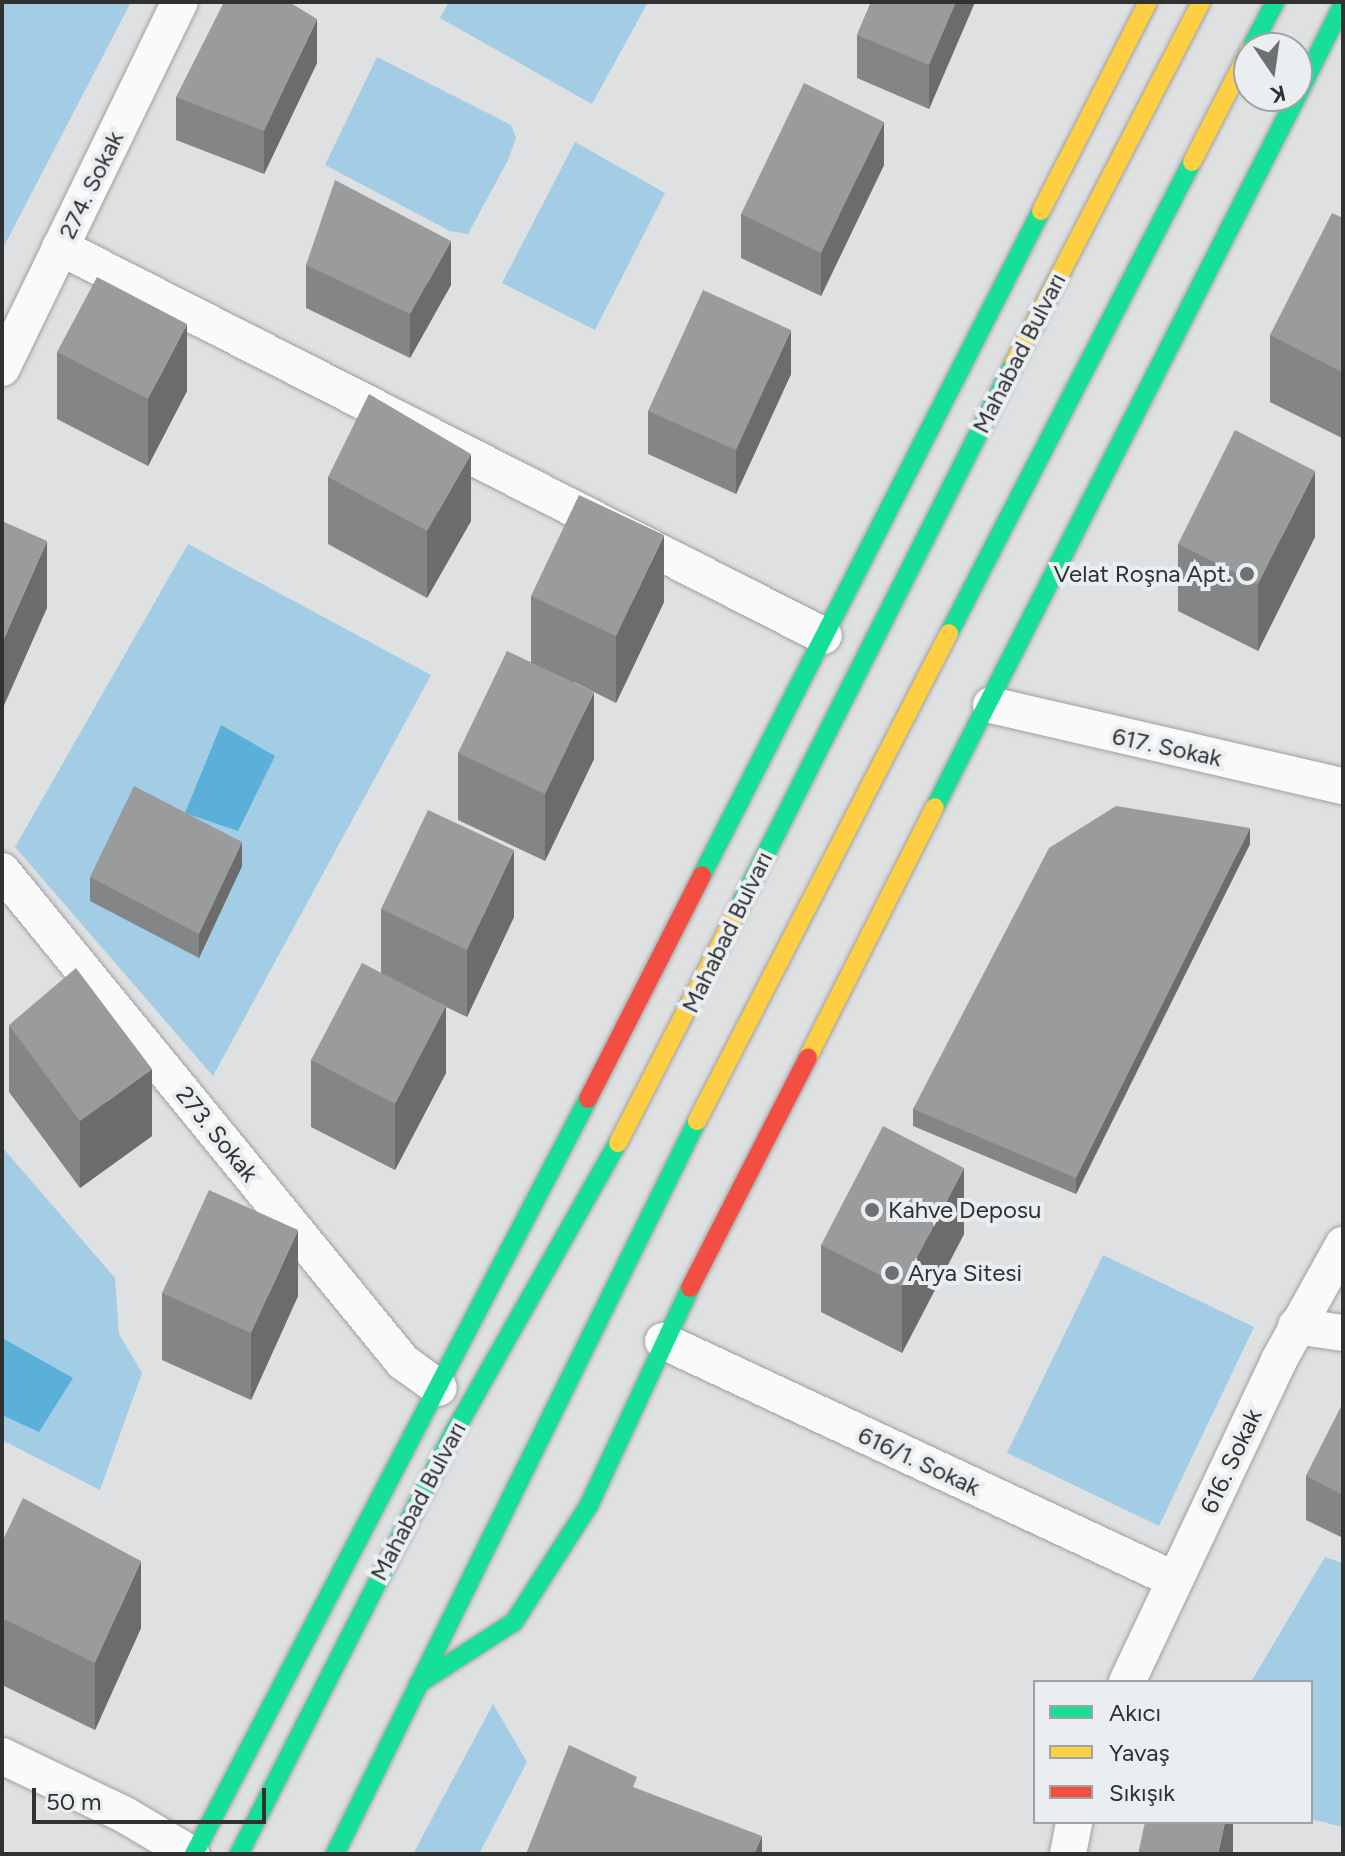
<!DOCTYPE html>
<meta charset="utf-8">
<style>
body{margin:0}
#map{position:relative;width:1345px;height:1856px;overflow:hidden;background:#dee0e2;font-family:Figtree,sans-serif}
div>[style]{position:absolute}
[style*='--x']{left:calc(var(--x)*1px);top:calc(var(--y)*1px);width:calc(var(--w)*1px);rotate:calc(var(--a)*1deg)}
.green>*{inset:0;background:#a3cce5}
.water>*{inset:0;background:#5ab0d8}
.roads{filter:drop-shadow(0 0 2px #9ea0a1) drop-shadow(0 0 2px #9ea0a1)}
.street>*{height:36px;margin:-18px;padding:0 18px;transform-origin:18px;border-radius:18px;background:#fafafb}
.fast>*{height:18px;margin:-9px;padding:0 9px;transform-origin:9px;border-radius:9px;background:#16e098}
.slow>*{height:18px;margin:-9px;padding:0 9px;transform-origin:9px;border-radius:9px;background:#ffcf43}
.jam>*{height:18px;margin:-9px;padding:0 9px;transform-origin:9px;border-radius:9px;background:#f24e42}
.wall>*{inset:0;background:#848586}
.shaded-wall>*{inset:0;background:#6c6c6d}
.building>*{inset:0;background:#9a9b9c}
.dots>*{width:22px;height:22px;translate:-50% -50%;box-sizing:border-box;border:4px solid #eaeef0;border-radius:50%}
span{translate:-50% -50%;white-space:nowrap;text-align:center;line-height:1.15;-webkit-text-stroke:8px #eaeef0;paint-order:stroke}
.street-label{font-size:24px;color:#303232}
.poi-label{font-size:24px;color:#303232}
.right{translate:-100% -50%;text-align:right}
.left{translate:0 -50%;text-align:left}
.frame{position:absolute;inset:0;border:4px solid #303232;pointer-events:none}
.legend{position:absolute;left:1033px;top:1680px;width:280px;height:144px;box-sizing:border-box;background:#eaeef0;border:2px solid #a0a3a4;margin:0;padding:10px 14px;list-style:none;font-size:24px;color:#303232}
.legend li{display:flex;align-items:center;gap:16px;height:40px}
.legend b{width:40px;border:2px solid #a0a3a4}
.north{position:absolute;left:1233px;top:32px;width:80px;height:80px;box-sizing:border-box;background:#eaeef0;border:2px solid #a0a3a4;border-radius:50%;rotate:167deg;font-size:22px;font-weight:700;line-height:32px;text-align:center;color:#303232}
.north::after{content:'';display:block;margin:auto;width:28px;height:36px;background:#6d6f70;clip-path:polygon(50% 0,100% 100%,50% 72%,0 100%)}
.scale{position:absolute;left:32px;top:1788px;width:234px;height:36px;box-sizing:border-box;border:4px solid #303232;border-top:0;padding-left:10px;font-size:24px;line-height:28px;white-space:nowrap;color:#303232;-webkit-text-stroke:6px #eaeef0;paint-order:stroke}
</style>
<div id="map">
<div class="green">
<div style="clip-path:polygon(2px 2px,131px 2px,2px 250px)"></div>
<div style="clip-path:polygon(449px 2px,648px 2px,592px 104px,440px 18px)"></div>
<div style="clip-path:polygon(377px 57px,511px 125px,516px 138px,508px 160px,468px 234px,450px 231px,325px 165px)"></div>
<div style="clip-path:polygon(575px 142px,665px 193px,595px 330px,502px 283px)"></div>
<div style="clip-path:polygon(188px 544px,431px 675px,213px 1076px,15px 847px)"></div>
<div style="clip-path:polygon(2px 1147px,115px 1278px,119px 1334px,142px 1373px,100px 1490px,2px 1440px)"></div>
<div style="clip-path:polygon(1103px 1255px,1254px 1327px,1159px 1526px,1007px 1453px)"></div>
<div style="clip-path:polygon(1325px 1557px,1343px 1563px,1343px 1827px,1311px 1819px,1311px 1682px,1251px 1682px)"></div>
<div style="clip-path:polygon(493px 1704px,527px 1762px,479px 1854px,413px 1854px)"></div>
</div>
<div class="water">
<div style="clip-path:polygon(221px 725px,275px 756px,238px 831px,185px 813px)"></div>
<div style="clip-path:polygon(2px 1338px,73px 1378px,39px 1432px,2px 1415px)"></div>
</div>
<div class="roads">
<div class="street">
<div style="--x:60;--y:247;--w:857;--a:26.98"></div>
<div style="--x:2;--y:368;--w:407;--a:-64.1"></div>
<div style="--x:991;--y:705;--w:361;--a:13"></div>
<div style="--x:2;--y:871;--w:634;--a:50.76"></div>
<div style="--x:403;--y:1362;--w:44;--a:35.8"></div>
<div style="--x:1296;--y:1326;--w:48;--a:8.5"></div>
<div style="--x:663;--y:1341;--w:565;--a:25.02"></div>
<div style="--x:1127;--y:1682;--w:356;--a:-64.7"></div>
<div style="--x:1279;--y:1360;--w:132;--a:-60.9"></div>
<div style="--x:2;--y:1756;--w:136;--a:25.6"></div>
<div style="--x:125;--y:1815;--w:77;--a:30.6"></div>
<div style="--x:1068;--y:1854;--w:33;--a:-79"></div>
</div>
<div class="fast">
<div style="--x:1251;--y:48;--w:52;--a:-62.4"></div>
<div style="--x:1297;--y:96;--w:103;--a:-63.4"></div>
<div style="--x:949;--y:633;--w:530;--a:-62.71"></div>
<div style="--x:935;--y:807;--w:798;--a:-63.02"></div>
<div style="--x:702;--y:875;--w:746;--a:-62.95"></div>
<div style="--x:733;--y:919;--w:623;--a:-63.19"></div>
<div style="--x:418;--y:1684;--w:114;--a:-32.9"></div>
<div style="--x:514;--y:1622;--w:139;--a:-57.3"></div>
<div style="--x:589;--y:1505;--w:239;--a:-65"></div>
<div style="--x:194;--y:1854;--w:852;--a:-62.44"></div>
<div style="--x:239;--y:1854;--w:479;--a:-63"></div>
<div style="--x:457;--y:1427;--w:326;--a:-60.5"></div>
<div style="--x:335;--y:1854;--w:818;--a:-63.72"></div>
</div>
<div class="slow">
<div style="--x:1192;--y:162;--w:125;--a:-62.8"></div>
<div style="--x:1041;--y:211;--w:235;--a:-62.9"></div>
<div style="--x:1014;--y:363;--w:407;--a:-62.6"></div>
<div style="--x:808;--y:1057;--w:280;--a:-63.1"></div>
<div style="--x:697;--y:1121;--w:549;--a:-62.69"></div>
<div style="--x:618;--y:1143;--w:252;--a:-62.8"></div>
</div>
<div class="jam">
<div style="--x:588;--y:1099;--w:251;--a:-63"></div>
<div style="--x:690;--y:1288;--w:259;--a:-62.9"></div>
</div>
</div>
<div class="wall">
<div style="clip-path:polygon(871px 2px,975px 2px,929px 109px,857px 78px,857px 35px)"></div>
<div style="clip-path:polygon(317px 63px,264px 174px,176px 140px,176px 97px)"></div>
<div style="clip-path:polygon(884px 165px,821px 296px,741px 258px,741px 214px)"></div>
<div style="clip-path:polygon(1343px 218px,1343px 436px,1342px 438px,1270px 402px,1270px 335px)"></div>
<div style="clip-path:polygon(306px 265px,451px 285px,410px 358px,306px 308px)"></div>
<div style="clip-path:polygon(57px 352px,187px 391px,148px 466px,57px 419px)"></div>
<div style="clip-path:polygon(791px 374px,736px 494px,648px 454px,648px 411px)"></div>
<div style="clip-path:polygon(328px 477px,471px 521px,427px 598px,328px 544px)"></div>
<div style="clip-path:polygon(1315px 537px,1258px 651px,1178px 611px,1178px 544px)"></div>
<div style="clip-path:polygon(531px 596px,664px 602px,616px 703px,574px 682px,594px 759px,545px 861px,458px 820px,458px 753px,531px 662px)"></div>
<div style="clip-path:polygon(1250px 844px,1076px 1194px,913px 1126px,913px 1109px)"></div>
<div style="clip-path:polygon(242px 866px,199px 958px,90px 901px,90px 877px)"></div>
<div style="clip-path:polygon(381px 909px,514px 917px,467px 1017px,446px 1007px,446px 1073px,395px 1170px,311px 1127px,311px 1060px,381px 973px)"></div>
<div style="clip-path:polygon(9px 1025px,152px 1136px,80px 1188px,9px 1092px)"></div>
<div style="clip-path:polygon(964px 1234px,902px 1353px,821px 1312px,821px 1245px)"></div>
<div style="clip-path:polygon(162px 1293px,298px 1296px,251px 1400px,162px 1360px)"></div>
<div style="clip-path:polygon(1343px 1403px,1343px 1538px,1306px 1520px,1306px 1476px)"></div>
<div style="clip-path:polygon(2px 1542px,141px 1628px,95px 1730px,2px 1685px)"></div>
</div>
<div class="shaded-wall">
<div style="clip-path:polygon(956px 2px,975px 2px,929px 109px,929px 65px)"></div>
<div style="clip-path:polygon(317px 19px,317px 63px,264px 174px,264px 131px)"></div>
<div style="clip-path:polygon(884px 122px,884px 165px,821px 296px,821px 253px)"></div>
<div style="clip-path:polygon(451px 241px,451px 285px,410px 358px,410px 314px)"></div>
<div style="clip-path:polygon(187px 324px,187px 391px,148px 466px,148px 399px)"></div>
<div style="clip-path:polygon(791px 330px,791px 374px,736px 494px,736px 450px)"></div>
<div style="clip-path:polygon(1343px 369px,1343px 436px,1342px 438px,1342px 372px)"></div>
<div style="clip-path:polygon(471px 454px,471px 521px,427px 598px,427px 531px)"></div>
<div style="clip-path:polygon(1315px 471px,1315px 537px,1258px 651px,1258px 584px)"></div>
<div style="clip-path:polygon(664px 535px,664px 602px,616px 703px,616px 636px)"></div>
<div style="clip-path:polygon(47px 541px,47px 608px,2px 710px,2px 643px)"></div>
<div style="clip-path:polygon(594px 692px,594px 759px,545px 861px,545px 794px)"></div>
<div style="clip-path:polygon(1250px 828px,1250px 844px,1076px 1194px,1076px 1178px)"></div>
<div style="clip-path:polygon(242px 842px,242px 866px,199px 958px,199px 934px)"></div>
<div style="clip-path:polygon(514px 850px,514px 917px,467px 1017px,467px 950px)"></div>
<div style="clip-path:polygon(446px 1006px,446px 1073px,395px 1170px,395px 1104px)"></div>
<div style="clip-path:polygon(152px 1069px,152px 1136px,80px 1188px,80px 1121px)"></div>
<div style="clip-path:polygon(964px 1168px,964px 1234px,902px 1353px,902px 1286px)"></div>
<div style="clip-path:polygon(298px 1230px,298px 1296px,251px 1400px,251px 1333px)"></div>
<div style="clip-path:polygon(141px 1561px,141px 1628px,95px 1730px,95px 1663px)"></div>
<div style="clip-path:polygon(1225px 1822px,1233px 1822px,1233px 1854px,1218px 1854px)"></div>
<div style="clip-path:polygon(762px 1836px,762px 1854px,754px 1854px)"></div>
</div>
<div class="building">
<div style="clip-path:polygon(224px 2px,289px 2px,317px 19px,264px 131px,176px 97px)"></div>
<div style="clip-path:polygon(871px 2px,956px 2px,929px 65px,857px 35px)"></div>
<div style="clip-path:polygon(804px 83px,884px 122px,821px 253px,741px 214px)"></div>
<div style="clip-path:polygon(335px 180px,451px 241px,410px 314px,306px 265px)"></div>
<div style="clip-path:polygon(1332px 213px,1343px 218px,1343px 369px,1342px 372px,1270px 335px)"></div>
<div style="clip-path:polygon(97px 277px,187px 324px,148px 399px,57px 352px)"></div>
<div style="clip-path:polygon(703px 290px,791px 330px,736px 450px,648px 411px)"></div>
<div style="clip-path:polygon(369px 394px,471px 454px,427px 531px,328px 477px)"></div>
<div style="clip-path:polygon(1235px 430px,1315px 471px,1258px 584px,1178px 544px)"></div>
<div style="clip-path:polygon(579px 495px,664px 535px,616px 636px,531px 596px)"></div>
<div style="clip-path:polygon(2px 521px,47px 541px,2px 643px)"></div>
<div style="clip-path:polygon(507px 651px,594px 692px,545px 794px,458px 753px)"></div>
<div style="clip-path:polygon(134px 786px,242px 842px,199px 934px,90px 877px)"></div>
<div style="clip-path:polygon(1116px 806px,1250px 828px,1076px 1178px,913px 1109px,1049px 848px)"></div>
<div style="clip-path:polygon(428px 810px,514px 850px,467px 950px,381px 909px)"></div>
<div style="clip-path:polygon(362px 963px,446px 1006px,395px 1104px,311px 1060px)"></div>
<div style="clip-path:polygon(76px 968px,152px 1069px,80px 1121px,9px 1025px)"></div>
<div style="clip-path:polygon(883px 1126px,964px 1168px,902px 1286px,821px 1245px)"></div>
<div style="clip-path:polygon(209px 1190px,298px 1230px,251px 1333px,162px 1293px)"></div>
<div style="clip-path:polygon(1343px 1403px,1343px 1495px,1306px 1476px)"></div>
<div style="clip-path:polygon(23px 1498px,141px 1561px,95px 1663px,2px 1618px,2px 1542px)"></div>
<div style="clip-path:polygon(569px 1745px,637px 1777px,633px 1787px,762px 1836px,754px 1854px,526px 1854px)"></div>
<div style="clip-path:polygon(1145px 1822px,1225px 1822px,1218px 1854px,1138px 1854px)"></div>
</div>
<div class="dots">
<div style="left:1247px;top:574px;background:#6d6f70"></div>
<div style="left:872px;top:1210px;background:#6d6f70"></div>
<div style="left:892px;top:1273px;background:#6d6f70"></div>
</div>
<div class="street-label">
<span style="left:91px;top:185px;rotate:-64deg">274. Sokak</span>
<span style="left:1019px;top:353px;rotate:-63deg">Mahabad Bulvarı</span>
<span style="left:1167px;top:747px;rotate:12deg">617. Sokak</span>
<span style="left:727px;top:932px;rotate:-64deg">Mahabad Bulvarı</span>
<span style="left:217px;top:1134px;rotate:51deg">273. Sokak</span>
<span style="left:919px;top:1461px;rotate:25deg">616/1. Sokak</span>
<span style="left:1231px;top:1461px;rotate:-65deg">616. Sokak</span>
<span style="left:418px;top:1501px;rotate:-62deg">Mahabad Bulvarı</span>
</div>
<div class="poi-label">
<span class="right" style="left:1231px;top:574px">Velat Roşna Apt.</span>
<span class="left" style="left:888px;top:1210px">Kahve Deposu</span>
<span class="left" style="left:908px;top:1273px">Arya Sitesi</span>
</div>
<div class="frame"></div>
<ul class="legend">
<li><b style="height:10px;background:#16e098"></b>Akıcı</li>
<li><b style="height:10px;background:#ffcf43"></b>Yavaş</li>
<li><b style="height:10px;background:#f24e42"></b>Sıkışık</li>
</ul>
<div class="north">K</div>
<div class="scale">50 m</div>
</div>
